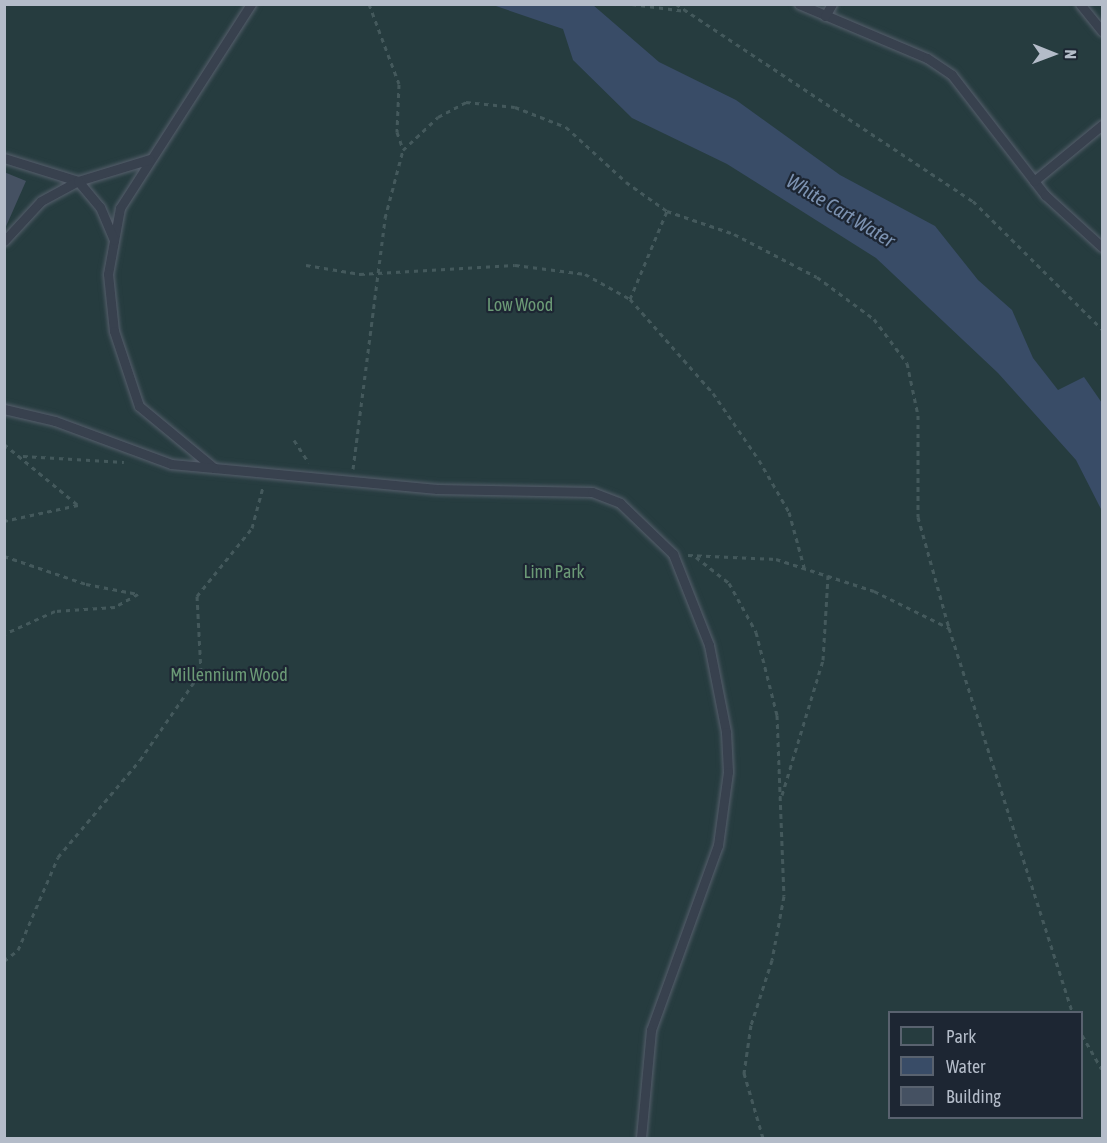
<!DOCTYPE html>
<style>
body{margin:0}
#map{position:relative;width:1107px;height:1143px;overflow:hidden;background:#242f3e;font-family:"Asap Condensed",sans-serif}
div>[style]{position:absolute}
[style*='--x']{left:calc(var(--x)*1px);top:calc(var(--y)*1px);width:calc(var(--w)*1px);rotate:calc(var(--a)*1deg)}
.green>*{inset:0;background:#263c3f}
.water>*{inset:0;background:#394c67}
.building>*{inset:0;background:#455162}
.path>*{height:3px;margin-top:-1.5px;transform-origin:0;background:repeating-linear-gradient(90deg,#44595c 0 4.5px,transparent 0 9px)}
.roads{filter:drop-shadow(0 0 2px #565f6c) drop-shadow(0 0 2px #565f6c)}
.lane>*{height:9px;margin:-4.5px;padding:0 4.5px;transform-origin:4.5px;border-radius:4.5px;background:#38414e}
span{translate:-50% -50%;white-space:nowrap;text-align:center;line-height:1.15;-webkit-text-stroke:4.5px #1d2633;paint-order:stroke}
.park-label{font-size:18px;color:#6b9a76}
.water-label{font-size:20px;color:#7c92b1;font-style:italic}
.frame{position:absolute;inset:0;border:6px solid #b4bcc9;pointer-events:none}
.legend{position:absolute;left:888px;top:1011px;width:195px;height:108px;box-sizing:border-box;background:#1d2633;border:2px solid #59626f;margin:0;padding:8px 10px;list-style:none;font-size:18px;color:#b4bcc9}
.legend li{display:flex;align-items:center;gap:12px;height:30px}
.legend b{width:30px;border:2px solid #59626f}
.north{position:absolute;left:1023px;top:24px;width:60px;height:60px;-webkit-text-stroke:4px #1d2633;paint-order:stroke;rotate:91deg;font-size:16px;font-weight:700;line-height:24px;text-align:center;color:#b4bcc9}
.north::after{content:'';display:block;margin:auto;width:21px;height:27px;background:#b4bcc9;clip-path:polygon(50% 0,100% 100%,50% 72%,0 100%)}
</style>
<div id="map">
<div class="green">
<div style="clip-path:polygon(evenodd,5px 5px,1102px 5px,1102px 1138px,5px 1138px,5px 5px,890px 1012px,1082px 1012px,1082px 1118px,890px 1118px,890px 1012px)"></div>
</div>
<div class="water">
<div style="clip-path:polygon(493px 5px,593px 5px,659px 62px,736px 100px,840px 175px,935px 226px,978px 280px,1012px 310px,1033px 358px,1058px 390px,1084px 377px,1102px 403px,1102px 511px,1076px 460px,998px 373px,876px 258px,727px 164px,632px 118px,573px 60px,563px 29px)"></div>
</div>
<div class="building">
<div style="clip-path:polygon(4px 172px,26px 181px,4px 231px)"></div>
</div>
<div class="path">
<div style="--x:369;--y:4;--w:85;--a:69.4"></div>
<div style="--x:399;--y:84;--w:48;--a:92.4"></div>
<div style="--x:397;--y:132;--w:18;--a:71"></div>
<div style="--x:632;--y:4;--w:54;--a:7.4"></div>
<div style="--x:676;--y:4;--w:356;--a:33.6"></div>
<div style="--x:973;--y:201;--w:182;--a:44.8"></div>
<div style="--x:306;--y:265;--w:55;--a:9.5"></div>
<div style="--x:360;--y:274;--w:155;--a:-3.3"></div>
<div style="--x:515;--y:265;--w:71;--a:7.3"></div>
<div style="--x:585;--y:274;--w:51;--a:29.1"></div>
<div style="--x:630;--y:299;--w:125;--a:48.6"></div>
<div style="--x:713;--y:393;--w:81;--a:55.5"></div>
<div style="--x:759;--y:460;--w:60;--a:60"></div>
<div style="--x:789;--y:512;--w:57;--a:74.7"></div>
<div style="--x:630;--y:299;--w:95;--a:-67.2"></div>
<div style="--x:294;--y:440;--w:27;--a:57"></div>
<div style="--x:4;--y:444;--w:96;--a:39.5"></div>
<div style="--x:78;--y:505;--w:76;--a:167.8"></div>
<div style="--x:23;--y:456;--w:101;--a:3.4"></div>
<div style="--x:353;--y:469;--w:253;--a:-82.7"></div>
<div style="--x:385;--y:218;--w:70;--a:-75.2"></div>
<div style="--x:403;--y:150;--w:48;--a:-43.3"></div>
<div style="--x:438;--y:117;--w:32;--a:-28"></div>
<div style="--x:466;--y:102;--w:49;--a:5.8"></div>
<div style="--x:515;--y:107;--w:55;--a:21.4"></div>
<div style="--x:566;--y:127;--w:81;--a:42.5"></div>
<div style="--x:626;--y:182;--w:50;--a:35.3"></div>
<div style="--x:667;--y:211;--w:71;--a:18.9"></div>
<div style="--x:734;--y:234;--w:93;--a:27.4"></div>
<div style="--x:817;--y:277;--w:71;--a:36.4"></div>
<div style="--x:874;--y:319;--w:55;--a:53.1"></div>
<div style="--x:907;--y:363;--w:53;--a:78.1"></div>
<div style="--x:918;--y:415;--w:102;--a:90"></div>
<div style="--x:918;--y:517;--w:115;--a:74.4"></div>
<div style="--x:688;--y:555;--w:88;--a:2.6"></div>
<div style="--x:776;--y:559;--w:103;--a:18.1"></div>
<div style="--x:874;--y:591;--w:84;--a:26.3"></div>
<div style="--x:949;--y:628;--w:403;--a:72.2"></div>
<div style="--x:4;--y:556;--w:87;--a:18.9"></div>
<div style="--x:86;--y:584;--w:53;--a:10.9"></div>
<div style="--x:138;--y:594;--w:26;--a:151"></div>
<div style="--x:115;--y:607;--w:60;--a:176.2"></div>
<div style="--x:55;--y:611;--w:56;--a:155.7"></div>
<div style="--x:696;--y:557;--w:42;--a:38.2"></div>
<div style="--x:729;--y:583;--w:56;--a:61.1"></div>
<div style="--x:756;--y:632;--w:86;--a:75.8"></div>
<div style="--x:777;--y:715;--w:181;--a:87.8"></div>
<div style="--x:784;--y:896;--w:65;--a:100.6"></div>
<div style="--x:772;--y:960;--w:68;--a:107.9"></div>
<div style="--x:751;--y:1025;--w:49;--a:98.3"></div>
<div style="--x:744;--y:1073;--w:68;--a:73.7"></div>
<div style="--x:782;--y:795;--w:141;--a:-73.1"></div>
<div style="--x:823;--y:660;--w:85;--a:-86.6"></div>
<div style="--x:4;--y:961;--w:18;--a:-38"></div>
<div style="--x:18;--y:950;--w:101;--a:-66.7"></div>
<div style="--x:58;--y:857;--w:127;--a:-49.8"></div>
<div style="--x:140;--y:760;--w:107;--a:-55.3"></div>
<div style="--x:201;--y:672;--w:76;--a:-93"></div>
<div style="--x:197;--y:596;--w:87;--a:-51"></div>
<div style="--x:252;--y:528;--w:42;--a:-75"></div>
<div style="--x:1082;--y:1035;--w:39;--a:60"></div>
<div style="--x:231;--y:1138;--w:74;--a:0"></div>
<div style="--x:680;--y:1138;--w:22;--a:0"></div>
</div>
<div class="roads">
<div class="lane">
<div style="--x:251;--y:4;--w:242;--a:122.7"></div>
<div style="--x:120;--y:208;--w:67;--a:100.3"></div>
<div style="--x:108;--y:274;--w:57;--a:84"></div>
<div style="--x:114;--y:331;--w:79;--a:71.6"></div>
<div style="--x:139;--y:406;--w:97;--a:39.6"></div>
<div style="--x:214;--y:468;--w:224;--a:5.4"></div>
<div style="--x:437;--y:489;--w:155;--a:1.1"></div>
<div style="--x:592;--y:492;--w:30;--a:21"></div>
<div style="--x:620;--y:503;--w:74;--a:43.9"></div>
<div style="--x:673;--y:554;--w:98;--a:68.4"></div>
<div style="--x:709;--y:645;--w:89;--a:78.9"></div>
<div style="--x:726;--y:732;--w:40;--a:87.1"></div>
<div style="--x:728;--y:772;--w:74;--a:97.8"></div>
<div style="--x:718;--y:845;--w:197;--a:109.9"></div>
<div style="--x:651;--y:1030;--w:108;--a:95.3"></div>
<div style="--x:799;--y:4;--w:139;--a:22.9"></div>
<div style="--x:927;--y:58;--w:30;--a:34"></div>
<div style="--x:952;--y:75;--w:152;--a:52.2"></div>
<div style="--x:1045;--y:195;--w:77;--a:42.4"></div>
<div style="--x:1080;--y:4;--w:35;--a:51"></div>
<div style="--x:825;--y:16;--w:14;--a:-60"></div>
<div style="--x:4;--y:158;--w:77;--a:17.3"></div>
<div style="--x:78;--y:181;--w:75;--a:-17"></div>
<div style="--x:1034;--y:181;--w:88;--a:-39.5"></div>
<div style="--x:4;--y:241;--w:54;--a:-47.2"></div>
<div style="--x:41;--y:201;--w:42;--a:-28.4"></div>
<div style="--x:78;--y:181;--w:34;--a:50"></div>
<div style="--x:100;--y:207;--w:36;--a:67"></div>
<div style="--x:4;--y:409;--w:52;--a:13.2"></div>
<div style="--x:55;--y:421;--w:124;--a:20.3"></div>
<div style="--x:171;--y:464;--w:43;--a:5.3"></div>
</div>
</div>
<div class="park-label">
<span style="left:520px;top:305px">Low Wood</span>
<span style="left:554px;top:572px">Linn Park</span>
<span style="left:229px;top:675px">Millennium Wood</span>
</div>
<div class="water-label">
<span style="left:841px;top:210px;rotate:31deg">White Cart Water</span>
</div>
<div class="frame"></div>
<ul class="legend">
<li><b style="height:16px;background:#263c3f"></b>Park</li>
<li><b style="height:16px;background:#394c67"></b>Water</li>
<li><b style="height:16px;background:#455162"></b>Building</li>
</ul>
<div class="north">N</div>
</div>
